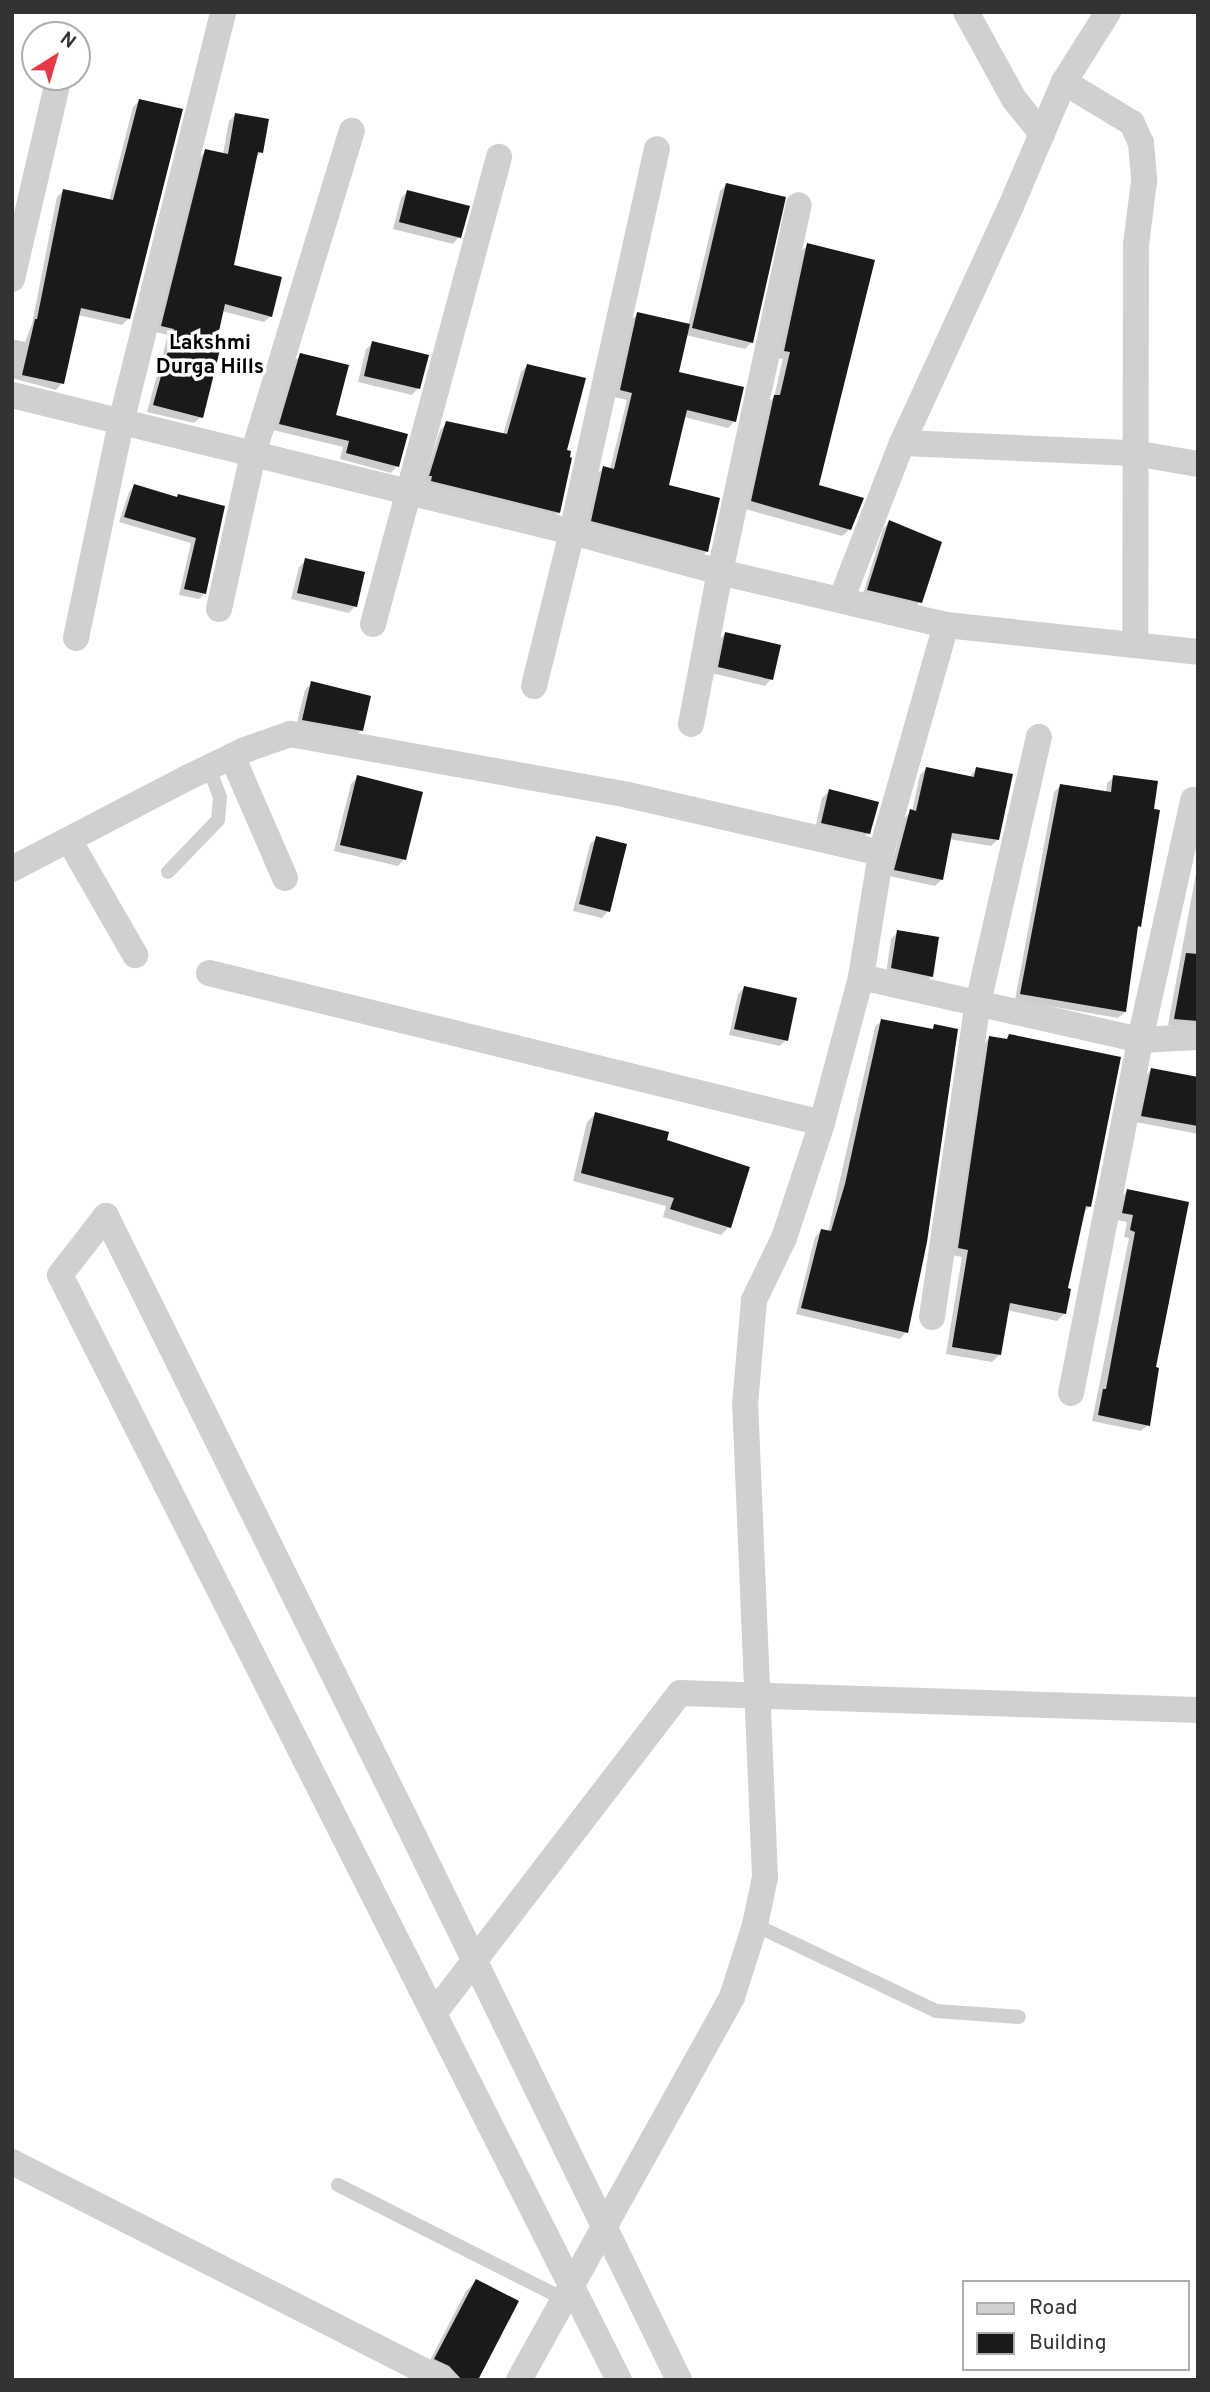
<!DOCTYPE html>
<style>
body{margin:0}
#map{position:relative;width:1210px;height:2392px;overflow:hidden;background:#fff;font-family:Overpass,sans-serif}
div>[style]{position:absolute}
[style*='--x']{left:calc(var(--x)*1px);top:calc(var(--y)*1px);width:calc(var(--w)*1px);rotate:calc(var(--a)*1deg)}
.shadow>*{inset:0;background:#0003}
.building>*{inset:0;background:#1a1a1a}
.service>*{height:14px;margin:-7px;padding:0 7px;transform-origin:7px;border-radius:7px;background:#d0d0d0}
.minor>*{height:26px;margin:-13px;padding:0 13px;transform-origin:13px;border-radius:13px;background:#d0d0d0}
span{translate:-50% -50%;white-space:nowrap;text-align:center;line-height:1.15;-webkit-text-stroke:7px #fff;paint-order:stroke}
.neighbourhood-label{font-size:21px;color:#000;font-weight:700}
.frame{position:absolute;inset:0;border:14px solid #333;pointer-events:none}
.legend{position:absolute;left:962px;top:2280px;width:228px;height:91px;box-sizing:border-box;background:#fff;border:2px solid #adadad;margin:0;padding:9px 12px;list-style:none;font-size:21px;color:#333}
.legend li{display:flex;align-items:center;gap:14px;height:35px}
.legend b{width:35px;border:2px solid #adadad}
.north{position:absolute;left:21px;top:21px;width:70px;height:70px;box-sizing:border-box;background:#fff;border:2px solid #adadad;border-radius:50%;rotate:37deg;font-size:19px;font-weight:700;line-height:28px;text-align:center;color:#333}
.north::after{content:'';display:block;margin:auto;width:24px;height:32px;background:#e63946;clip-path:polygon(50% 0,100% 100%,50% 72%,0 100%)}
</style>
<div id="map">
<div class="shadow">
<div style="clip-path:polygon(139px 101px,129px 318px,122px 325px,78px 315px,62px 383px,56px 390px,12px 378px,12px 339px,25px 342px,32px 324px,57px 197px,63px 191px,109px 201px,133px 107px)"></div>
<div style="clip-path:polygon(235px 115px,261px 152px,254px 159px,232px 266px,271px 316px,264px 322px,222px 311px,201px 417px,194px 423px,147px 412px,168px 335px,156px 332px,199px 158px,206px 151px,223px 154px,229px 121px)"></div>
<div style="clip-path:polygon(726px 185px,752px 342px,745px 349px,686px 335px,677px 373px,735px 421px,728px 428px,684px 417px,666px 486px,706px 552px,700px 558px,585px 527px,597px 474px,603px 468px,610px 469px,627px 400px,614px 397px,631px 320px,638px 314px,688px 326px,720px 191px)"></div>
<div style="clip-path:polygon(407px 192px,459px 237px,453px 244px,393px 229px,401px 198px)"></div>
<div style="clip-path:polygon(808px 245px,817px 487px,850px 529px,842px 536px,745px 509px,767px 404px,774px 397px,783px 359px,777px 358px,800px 252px)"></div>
<div style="clip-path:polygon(373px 343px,418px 388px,412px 395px,358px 382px,366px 349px)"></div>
<div style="clip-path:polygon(301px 355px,334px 416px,397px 466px,391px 473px,340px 459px,343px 447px,273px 430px,294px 361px)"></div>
<div style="clip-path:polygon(527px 366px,565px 451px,559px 512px,552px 519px,426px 488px,427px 483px,424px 482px,440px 430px,447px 423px,503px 435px,521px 372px)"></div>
<div style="clip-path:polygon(134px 486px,176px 498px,178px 496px,223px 507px,205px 593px,199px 599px,179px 595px,191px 543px,119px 522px,129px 492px)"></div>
<div style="clip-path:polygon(889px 522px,920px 602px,913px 609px,862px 597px,883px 529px)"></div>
<div style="clip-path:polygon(306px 560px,355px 606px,349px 613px,291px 599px,299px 567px)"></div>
<div style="clip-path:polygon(725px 634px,771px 679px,765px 686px,712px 673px,719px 640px)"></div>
<div style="clip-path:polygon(312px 683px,361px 730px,354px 737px,296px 726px,305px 690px)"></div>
<div style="clip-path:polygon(926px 769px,969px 778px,976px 769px,998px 839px,991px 846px,949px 839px,942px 879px,935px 886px,889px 876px,904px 818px,912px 811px,920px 775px)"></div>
<div style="clip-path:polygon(358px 777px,404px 859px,398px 866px,334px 851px,351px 784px)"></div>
<div style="clip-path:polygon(1114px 777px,1139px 926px,1136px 929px,1125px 1012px,1118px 1018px,1015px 1000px,1054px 792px,1061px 785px,1106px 793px,1107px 783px)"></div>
<div style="clip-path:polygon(829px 791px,868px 833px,862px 840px,815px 829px,822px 798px)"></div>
<div style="clip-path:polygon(597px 838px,608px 911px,602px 918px,573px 911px,590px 844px)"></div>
<div style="clip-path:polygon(1198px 863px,1198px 1030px,1168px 1025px)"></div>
<div style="clip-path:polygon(898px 932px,932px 976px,925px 982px,886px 974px,891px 939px)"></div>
<div style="clip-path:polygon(744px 988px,786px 1040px,780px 1046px,729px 1035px,738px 994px)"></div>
<div style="clip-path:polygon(881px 1021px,930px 1031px,935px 1026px,906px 1332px,900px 1339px,796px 1314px,815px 1237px,822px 1230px,828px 1232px,875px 1027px)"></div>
<div style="clip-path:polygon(1009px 1036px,1090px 1206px,1083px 1213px,1066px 1290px,1064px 1314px,1057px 1321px,1007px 1310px,1000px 1354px,992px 1362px,946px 1354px,962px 1257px,952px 1255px,983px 1045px,990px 1037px,1005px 1041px)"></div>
<div style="clip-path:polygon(1151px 1070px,1198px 1078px,1198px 1134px,1136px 1122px,1145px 1076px)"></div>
<div style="clip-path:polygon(596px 1113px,665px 1142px,729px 1227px,721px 1235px,663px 1217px,666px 1206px,573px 1181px,587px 1122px)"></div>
<div style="clip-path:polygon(1128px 1190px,1186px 1203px,1154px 1368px,1148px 1425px,1141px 1431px,1092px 1421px,1129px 1238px,1124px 1237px,1127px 1222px,1117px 1220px,1121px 1197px)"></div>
<div style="clip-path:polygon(476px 2281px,476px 2380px,440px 2380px,425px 2370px,466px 2291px)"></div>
</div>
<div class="building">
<div style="clip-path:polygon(139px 99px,183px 109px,130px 319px,81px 308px,64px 384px,22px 375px,35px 319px,37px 319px,63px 189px,113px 200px)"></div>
<div style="clip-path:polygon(235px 113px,269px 119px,263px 153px,258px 152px,234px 265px,282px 277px,272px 317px,225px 304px,215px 349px,220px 350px,203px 418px,153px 405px,174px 329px,161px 326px,205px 149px,228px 154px)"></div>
<div style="clip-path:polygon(726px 183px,786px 197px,753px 343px,692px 328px)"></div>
<div style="clip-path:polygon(407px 190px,470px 206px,461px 238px,399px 222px)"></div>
<div style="clip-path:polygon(807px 243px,875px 260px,819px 485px,864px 498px,851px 530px,751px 501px,774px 395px,780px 395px,790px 352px,784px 351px)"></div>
<div style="clip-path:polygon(637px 312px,690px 324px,679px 372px,744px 387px,736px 422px,687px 410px,669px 485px,720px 498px,708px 552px,591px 521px,603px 466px,614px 469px,632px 393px,620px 390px)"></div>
<div style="clip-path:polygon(372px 341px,429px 355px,420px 389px,364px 376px)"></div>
<div style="clip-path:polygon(300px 353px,349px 365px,336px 415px,408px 434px,399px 467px,346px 453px,349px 441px,279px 424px)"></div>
<div style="clip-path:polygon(527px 364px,586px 378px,567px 450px,571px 451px,570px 457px,572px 458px,560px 513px,431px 481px,432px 476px,429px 476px,446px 421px,507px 434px)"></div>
<div style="clip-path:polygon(134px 484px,177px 497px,178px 494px,225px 506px,206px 594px,184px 589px,196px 538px,124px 517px)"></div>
<div style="clip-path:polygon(889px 520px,942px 542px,922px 603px,867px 590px)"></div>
<div style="clip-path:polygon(305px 558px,365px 572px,357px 607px,297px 593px)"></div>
<div style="clip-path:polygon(725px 632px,781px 645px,773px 680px,718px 667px)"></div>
<div style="clip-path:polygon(311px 681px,371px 696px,363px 731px,302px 720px)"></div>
<div style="clip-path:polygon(926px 767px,974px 777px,976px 767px,1013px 774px,999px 840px,952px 833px,943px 880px,894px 870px,910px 809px,916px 811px)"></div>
<div style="clip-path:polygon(357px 775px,423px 792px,406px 860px,340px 845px)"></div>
<div style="clip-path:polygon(1113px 775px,1158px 781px,1154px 809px,1160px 810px,1141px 927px,1138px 926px,1126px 1012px,1020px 994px,1060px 784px,1111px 792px)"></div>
<div style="clip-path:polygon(829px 789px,879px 802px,870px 834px,821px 823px)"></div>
<div style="clip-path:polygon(596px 836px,627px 844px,610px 912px,579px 904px)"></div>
<div style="clip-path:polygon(897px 930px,939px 937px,933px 977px,891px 968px)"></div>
<div style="clip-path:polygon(1186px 953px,1198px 954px,1198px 1021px,1174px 1019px)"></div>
<div style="clip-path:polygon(744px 986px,797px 998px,788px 1041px,734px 1029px)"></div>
<div style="clip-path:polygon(881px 1019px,933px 1029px,934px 1024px,958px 1029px,927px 1242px,908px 1333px,801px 1308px,821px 1229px,831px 1231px,845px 1184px)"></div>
<div style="clip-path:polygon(1009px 1034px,1121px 1057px,1091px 1207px,1086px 1206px,1068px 1288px,1071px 1289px,1066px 1314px,1010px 1303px,1001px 1355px,952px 1347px,968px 1250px,958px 1248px,989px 1036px,1007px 1039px)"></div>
<div style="clip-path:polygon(1151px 1068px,1198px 1077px,1198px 1126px,1141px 1116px)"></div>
<div style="clip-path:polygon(595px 1112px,669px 1132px,667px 1140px,750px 1167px,731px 1228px,670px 1209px,674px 1198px,581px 1173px)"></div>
<div style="clip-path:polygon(1127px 1189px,1189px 1202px,1156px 1367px,1159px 1368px,1150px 1426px,1098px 1415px,1103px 1389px,1106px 1389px,1135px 1232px,1130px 1230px,1133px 1215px,1122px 1213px)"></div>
<div style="clip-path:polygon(476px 2279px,519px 2301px,478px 2380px,462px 2380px,449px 2366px,434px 2359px)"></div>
</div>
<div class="service">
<div style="--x:168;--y:872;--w:72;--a:-46.1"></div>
<div style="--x:218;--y:820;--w:23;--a:-85"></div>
<div style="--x:220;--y:797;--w:31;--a:-111"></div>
<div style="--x:755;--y:1925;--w:200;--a:25.4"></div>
<div style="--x:936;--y:2011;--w:83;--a:4.1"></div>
<div style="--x:338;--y:2185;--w:253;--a:26.8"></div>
</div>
<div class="minor">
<div style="--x:966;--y:12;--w:99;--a:61.1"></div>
<div style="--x:1014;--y:99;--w:45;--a:51.3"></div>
<div style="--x:1064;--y:82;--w:79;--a:31.1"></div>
<div style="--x:1132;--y:123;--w:22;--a:66"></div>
<div style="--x:1141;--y:143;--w:38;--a:85"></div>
<div style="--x:1144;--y:181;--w:64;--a:97.1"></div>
<div style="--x:1136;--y:245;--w:400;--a:90.1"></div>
<div style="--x:12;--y:279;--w:198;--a:-76.9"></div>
<div style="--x:12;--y:395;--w:577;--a:13.75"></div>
<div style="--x:572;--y:532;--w:153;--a:15.1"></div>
<div style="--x:720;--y:572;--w:232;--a:13.2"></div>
<div style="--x:946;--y:625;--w:253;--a:6.1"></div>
<div style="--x:902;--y:443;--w:232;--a:2.5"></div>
<div style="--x:1134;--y:453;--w:65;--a:9.8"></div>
<div style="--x:841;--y:600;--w:168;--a:-68.8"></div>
<div style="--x:902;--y:443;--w:261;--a:-65.3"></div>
<div style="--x:1011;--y:206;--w:135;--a:-66.9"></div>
<div style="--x:1064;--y:82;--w:83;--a:-57.8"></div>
<div style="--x:219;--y:609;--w:159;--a:-77.6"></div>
<div style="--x:253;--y:454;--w:338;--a:-73"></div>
<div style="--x:373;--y:624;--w:484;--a:-74.9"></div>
<div style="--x:76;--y:638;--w:221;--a:-78.2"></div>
<div style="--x:121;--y:422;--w:422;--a:-76"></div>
<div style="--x:534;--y:686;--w:159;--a:-76.1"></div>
<div style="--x:572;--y:532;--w:392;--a:-77.5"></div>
<div style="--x:691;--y:724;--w:155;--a:-79.2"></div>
<div style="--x:720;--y:572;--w:375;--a:-77.9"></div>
<div style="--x:232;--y:756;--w:133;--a:66.5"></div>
<div style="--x:69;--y:840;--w:133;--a:60.1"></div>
<div style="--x:12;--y:869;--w:202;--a:-27.5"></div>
<div style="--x:191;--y:776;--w:60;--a:-25.7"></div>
<div style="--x:245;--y:750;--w:48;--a:-19.6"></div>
<div style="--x:290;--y:734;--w:343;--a:10.2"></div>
<div style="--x:628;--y:795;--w:260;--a:12.9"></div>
<div style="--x:209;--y:973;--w:631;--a:13.75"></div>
<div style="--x:861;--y:977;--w:286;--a:12.7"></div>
<div style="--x:1140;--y:1040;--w:58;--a:-3"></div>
<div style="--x:932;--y:1317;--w:317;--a:-81.7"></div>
<div style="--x:978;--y:1003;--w:273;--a:-77.1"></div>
<div style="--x:1071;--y:1393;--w:360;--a:-78.9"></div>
<div style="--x:1140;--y:1040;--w:246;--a:-77.5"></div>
<div style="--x:435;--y:2012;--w:402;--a:-52.5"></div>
<div style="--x:680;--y:1693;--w:518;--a:1.88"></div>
<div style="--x:12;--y:2162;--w:481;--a:26.9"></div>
<div style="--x:519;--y:2380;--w:438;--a:-60.9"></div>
<div style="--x:732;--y:1997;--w:76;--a:-72.3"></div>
<div style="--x:755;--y:1925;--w:49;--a:-78.2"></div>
<div style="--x:765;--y:1877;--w:472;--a:-92.4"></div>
<div style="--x:745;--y:1405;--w:105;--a:-85.1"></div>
<div style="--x:754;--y:1300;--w:69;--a:-64.2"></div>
<div style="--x:784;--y:1238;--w:121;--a:-71.7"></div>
<div style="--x:822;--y:1123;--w:151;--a:-75"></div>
<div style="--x:861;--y:977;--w:126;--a:-80.8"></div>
<div style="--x:881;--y:853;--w:237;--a:-74.1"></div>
<div style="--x:619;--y:2380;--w:1238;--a:-116.83"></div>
<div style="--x:60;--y:1275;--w:75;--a:-52.1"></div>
<div style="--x:106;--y:1216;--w:672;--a:63.59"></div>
<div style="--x:405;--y:1818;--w:625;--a:64.01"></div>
</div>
<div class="neighbourhood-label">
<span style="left:210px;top:356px">Lakshmi<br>Durga Hills</span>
</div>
<div class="frame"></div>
<ul class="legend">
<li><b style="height:9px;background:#d0d0d0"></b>Road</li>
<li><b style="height:19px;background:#1a1a1a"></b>Building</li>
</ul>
<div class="north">N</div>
</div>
